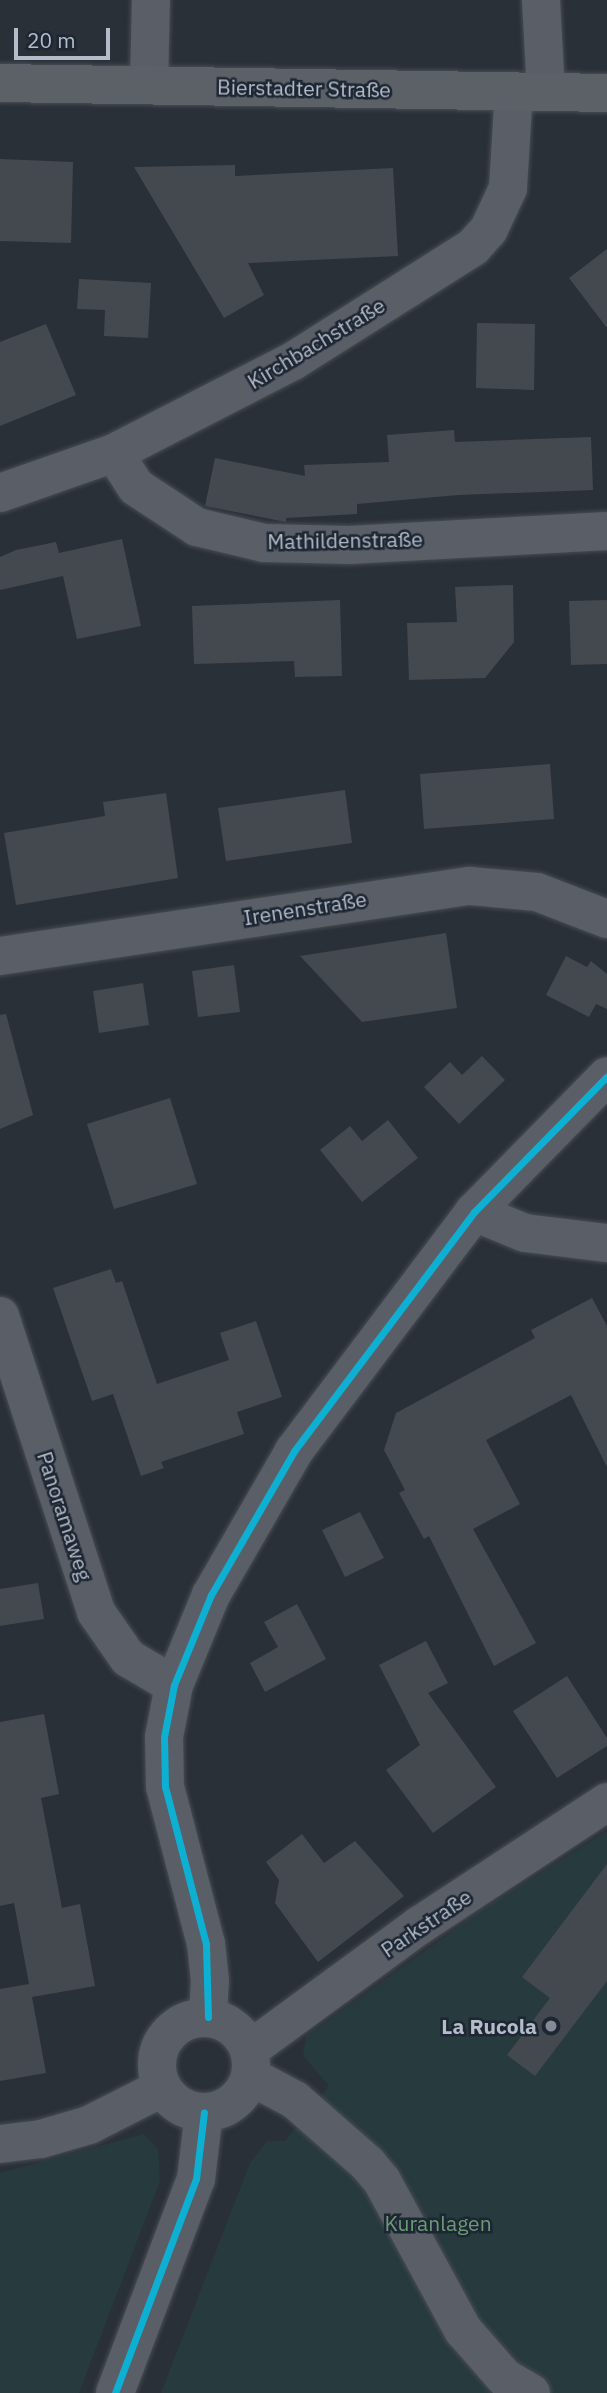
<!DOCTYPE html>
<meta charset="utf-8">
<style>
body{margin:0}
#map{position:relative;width:607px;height:2393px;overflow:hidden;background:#2a3038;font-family:"IBM Plex Sans",sans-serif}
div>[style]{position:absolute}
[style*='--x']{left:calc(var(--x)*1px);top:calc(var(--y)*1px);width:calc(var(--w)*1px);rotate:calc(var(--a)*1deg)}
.green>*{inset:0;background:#273a3e}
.building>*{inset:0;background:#444950}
.roads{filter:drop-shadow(0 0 2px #484c53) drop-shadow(0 0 2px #484c53)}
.minor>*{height:38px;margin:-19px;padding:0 19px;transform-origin:19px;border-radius:19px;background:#5a5e66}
.minor>.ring{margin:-19px;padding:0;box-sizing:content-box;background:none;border:38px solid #5a5e66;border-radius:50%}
.major>*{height:38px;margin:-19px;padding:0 19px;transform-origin:19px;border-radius:19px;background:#5c6168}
.bus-1>*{height:7px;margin:-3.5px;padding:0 3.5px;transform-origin:3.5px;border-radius:3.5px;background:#0dafd3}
.dots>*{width:19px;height:19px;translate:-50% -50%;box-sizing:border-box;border:4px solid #1d2633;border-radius:50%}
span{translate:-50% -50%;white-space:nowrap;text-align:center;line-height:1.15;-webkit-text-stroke:5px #1d2633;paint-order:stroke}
.street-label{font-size:21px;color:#b4bcc9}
.poi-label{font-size:21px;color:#b4bcc9;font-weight:700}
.right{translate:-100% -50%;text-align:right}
.park-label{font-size:21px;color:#6b9a76}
.scale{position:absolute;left:14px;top:28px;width:96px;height:32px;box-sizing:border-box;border:4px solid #b4bcc9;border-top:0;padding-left:9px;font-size:21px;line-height:24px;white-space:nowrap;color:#b4bcc9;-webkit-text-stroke:5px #1d2633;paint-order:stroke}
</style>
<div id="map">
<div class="green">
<div style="clip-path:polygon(607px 1831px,607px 2393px,161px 2393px,250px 2163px,267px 2141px,285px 2141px,329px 2086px,303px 2055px,306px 2036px,485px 1908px)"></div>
<div style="clip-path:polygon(144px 2134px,158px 2149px,160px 2181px,79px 2393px,0 2393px,0 2173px)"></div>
</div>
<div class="building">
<div style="clip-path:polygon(0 159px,73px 162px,71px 243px,0 241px)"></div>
<div style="clip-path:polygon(235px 165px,235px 176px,393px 168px,398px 256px,248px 263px,264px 295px,224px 318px,134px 167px)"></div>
<div style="clip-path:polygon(607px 249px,607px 328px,569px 278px)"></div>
<div style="clip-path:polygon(79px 279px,151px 283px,148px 338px,104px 336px,105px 310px,77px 309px)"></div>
<div style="clip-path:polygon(477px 323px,535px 324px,534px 390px,476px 388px)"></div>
<div style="clip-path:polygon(46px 324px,76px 395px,0 426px,0 342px)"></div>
<div style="clip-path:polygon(454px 430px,455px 442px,591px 437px,593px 490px,458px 495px,357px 504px,357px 514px,286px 518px,286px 522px,205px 506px,215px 458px,305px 476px,304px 465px,389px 462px,387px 435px)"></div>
<div style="clip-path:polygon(122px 539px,141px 626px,77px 639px,63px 576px,0 590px,0 557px,16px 550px,56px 542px,59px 553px)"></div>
<div style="clip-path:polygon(513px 585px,514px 642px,485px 678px,409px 680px,407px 623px,457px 622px,455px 587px)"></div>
<div style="clip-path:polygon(340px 600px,342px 676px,295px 677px,294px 661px,194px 664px,192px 606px)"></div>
<div style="clip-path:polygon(607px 600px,607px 664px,571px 665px,569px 601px)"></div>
<div style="clip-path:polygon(550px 764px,554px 819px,424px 829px,420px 774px)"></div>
<div style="clip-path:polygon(345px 790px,352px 843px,226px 861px,218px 808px)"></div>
<div style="clip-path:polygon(166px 793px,178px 878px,16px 905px,4px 833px,105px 816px,103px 802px)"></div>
<div style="clip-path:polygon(446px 933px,457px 1008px,362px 1022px,300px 956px)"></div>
<div style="clip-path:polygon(566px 956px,587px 967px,591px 961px,607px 974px,607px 1009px,596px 1004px,589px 1017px,546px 995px)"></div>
<div style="clip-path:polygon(234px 965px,240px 1012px,198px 1017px,192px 971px)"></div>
<div style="clip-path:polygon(143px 983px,149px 1025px,99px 1033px,93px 991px)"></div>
<div style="clip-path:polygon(6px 1014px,33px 1115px,0 1129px,0 1015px)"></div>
<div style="clip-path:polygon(482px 1056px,505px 1080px,459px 1124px,424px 1087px,450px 1062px,462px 1075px)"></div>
<div style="clip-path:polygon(170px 1098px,197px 1184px,114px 1209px,87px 1124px)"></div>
<div style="clip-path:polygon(388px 1120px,418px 1158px,362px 1202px,320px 1150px,350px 1126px,362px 1141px)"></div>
<div style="clip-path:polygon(111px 1269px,116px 1283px,122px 1281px,157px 1384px,229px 1360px,220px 1333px,256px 1321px,282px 1397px,237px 1412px,244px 1434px,161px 1462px,164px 1468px,141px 1476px,113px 1394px,92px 1401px,53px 1288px)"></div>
<div style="clip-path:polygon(592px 1298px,607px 1326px,607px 1467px,571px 1395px,486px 1440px,520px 1504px,473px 1529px,536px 1643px,494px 1666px,429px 1536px,424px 1539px,399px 1493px,405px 1490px,384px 1450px,396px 1413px,535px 1338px,531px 1330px)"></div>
<div style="clip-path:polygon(360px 1512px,384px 1558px,345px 1577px,322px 1530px)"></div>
<div style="clip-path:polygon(38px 1583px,44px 1619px,0 1626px,0 1589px)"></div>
<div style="clip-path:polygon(297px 1604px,326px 1659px,265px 1692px,250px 1663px,278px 1647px,264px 1622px)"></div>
<div style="clip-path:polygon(426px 1641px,448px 1683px,428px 1693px,496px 1787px,433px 1833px,386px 1770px,420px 1745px,379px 1665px)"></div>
<div style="clip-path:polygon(567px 1676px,607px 1738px,607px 1746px,557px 1778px,513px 1711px)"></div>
<div style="clip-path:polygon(44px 1714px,59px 1794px,41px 1798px,62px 1908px,80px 1904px,95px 1986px,32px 1997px,46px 2073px,0 2081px,0 1989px,29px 1984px,14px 1903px,0 1906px,0 1722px)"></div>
<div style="clip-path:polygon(302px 1834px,324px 1863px,355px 1841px,404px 1896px,318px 1962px,275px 1903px,279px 1880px,266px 1862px)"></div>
<div style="clip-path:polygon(607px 1864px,607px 1981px,535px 2076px,507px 2055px,550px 1998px,522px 1977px)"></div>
</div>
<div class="roads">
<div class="minor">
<div style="--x:541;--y:0;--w:92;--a:86.9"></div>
<div style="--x:149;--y:85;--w:85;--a:-88.7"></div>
<div style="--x:114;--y:453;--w:40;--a:57.1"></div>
<div style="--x:136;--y:487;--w:73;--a:33.3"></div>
<div style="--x:197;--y:527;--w:69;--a:13.4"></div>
<div style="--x:264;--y:543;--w:86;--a:1.3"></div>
<div style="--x:350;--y:545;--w:257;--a:-3.1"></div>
<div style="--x:0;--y:493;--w:121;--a:-19.3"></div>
<div style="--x:114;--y:453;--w:201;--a:-27.2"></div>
<div style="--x:293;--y:361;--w:213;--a:-32.3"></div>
<div style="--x:473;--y:247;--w:24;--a:-48"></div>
<div style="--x:489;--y:229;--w:45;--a:-65.1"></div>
<div style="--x:508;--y:188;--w:97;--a:-86.5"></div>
<div style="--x:0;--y:956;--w:475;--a:-8.5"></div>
<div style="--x:470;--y:886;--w:67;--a:5.1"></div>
<div style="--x:537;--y:892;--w:75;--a:21.1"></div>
<div style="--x:474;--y:1212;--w:55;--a:22.4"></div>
<div style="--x:525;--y:1233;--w:83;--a:7"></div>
<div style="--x:0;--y:1316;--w:311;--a:72"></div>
<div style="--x:96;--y:1612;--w:56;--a:55.2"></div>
<div style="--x:128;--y:1658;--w:53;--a:30.4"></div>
<div style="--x:208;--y:2017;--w:36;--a:-87"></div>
<div style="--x:210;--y:1981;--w:37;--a:-96"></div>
<div style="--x:206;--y:1944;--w:162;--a:-104.6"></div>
<div style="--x:165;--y:1787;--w:50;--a:-91.1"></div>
<div style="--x:164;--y:1737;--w:53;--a:-79.1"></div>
<div style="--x:174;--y:1685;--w:97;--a:-67.7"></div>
<div style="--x:211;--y:1595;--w:166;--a:-60"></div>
<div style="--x:294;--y:1451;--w:299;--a:-53"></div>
<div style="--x:474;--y:1212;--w:190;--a:-45.6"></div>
<div class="ring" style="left:157px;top:2018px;width:56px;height:56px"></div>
<div style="--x:249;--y:2050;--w:212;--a:-36.2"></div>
<div style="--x:420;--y:1925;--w:224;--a:-33.3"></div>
<div style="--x:250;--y:2076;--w:51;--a:28.1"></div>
<div style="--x:295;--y:2100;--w:96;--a:41.2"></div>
<div style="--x:367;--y:2163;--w:23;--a:50"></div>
<div style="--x:382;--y:2181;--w:170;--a:61.5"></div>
<div style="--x:463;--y:2330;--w:64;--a:48.8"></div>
<div style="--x:505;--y:2378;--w:30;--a:30"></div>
<div style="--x:0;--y:2144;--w:41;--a:-7"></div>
<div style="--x:41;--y:2139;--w:50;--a:-16.3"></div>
<div style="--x:89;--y:2125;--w:82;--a:-26.9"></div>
<div style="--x:115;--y:2393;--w:229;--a:-69.3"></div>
<div style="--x:196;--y:2179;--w:67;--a:-83.2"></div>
</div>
<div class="major">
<div style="--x:0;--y:83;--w:607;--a:0.94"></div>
</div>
</div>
<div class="bus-1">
<div style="--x:208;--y:2017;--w:73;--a:-91.6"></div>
<div style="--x:206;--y:1944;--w:162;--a:-104.6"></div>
<div style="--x:165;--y:1787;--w:50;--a:-91.1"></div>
<div style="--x:164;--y:1737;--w:53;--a:-79.1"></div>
<div style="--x:174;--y:1685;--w:97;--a:-67.7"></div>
<div style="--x:211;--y:1595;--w:166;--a:-60"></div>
<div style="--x:294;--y:1451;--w:299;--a:-53"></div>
<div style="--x:474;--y:1212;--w:190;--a:-45.6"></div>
<div style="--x:115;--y:2393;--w:229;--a:-69.3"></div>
<div style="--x:196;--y:2179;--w:67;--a:-83.2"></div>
</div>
<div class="dots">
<div style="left:551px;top:2026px;background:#848b96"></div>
</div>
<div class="street-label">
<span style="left:304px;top:88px;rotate:1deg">Bierstadter Straße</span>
<span style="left:316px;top:343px;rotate:-31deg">Kirchbachstraße</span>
<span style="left:345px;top:540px;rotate:-1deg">Mathildenstraße</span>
<span style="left:305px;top:908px;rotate:-9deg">Irenenstraße</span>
<span style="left:65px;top:1516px;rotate:72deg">Panoramaweg</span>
<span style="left:426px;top:1923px;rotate:-34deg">Parkstraße</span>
</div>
<div class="poi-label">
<span class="right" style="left:537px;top:2026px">La Rucola</span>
</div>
<div class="park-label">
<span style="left:438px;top:2223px">Kuranlagen</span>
</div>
<div class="scale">20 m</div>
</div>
